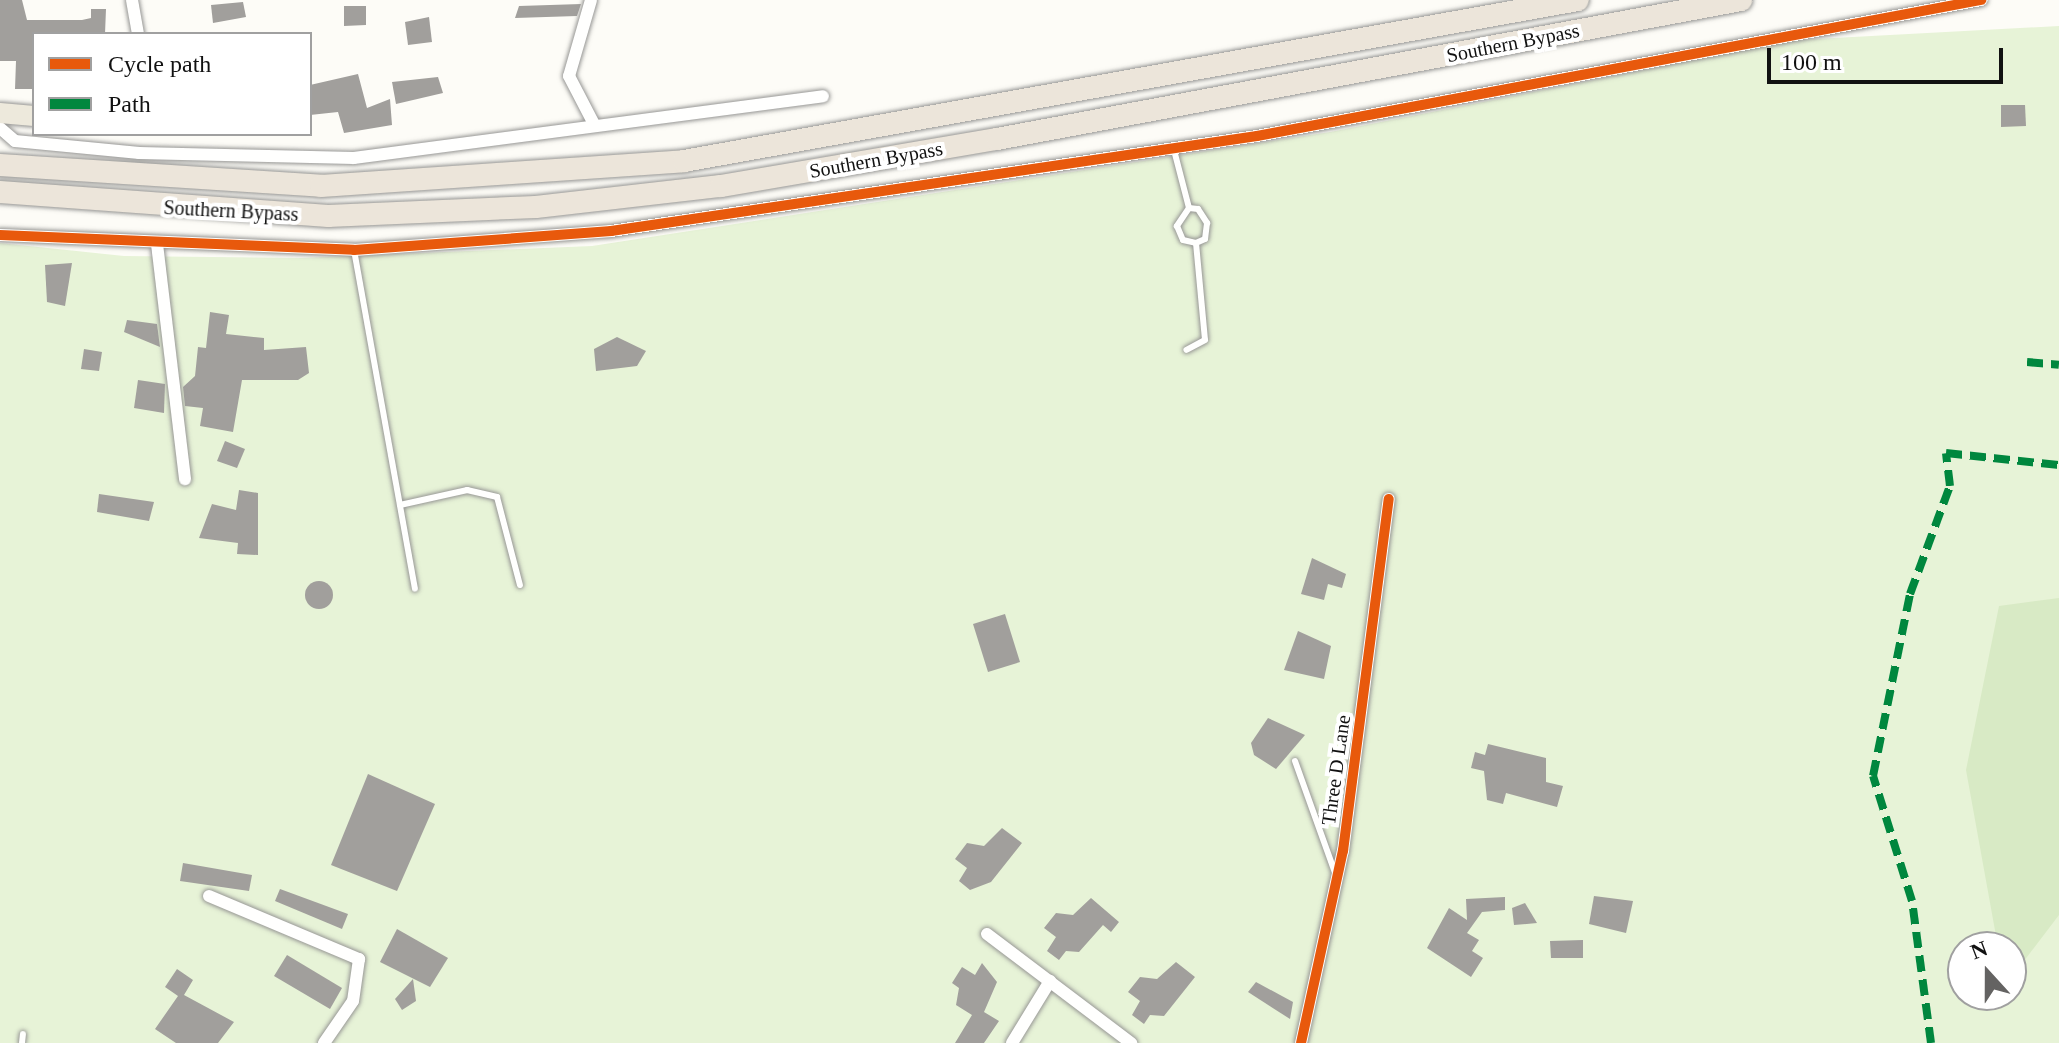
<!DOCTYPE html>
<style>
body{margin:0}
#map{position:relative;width:2059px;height:1043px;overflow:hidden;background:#fdfcf7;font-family:Georgia,serif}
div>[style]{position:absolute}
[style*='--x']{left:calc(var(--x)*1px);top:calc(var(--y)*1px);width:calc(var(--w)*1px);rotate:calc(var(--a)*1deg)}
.green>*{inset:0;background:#e7f3d7}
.forest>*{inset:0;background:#d8eac5}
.building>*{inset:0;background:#a19f9c}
.round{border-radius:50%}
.roads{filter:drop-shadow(0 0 2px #979795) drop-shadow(0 0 2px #979795)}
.service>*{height:6px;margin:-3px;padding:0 3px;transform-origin:3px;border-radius:3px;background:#fffffe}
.minor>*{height:12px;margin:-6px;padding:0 6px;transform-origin:6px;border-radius:6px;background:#fffffe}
.primary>*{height:20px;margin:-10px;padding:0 10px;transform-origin:10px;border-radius:10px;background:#ede9dc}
.trunk>*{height:22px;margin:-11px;padding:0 11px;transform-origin:11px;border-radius:11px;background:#ece5da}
.quiet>*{height:8px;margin-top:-4px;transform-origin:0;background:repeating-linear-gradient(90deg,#00873e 0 16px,transparent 0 24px)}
.cycleway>*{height:10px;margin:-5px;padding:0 5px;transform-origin:5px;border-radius:5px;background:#e8590c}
span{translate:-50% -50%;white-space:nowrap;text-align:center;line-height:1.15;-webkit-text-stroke:8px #fff;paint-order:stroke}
.street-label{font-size:20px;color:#111}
.legend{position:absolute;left:32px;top:32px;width:280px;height:104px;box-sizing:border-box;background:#fff;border:2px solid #a0a0a0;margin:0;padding:10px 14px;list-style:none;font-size:24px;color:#111}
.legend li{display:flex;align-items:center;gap:16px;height:40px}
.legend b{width:40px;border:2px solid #a0a0a0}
.north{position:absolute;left:1947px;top:931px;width:80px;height:80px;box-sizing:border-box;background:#fff;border:2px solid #a0a0a0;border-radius:50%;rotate:339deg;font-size:22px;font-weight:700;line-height:32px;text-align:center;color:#111}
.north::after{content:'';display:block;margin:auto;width:28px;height:36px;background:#646362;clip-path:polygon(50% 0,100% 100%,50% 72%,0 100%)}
.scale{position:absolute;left:1767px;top:48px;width:236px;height:36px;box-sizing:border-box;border:4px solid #111;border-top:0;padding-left:10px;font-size:24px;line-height:28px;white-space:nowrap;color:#111;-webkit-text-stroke:6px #fff;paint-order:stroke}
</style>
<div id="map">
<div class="green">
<div style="clip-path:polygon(evenodd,2059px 26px,2059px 1043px,0 1043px,0 243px,124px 256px,300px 258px,592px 246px,1330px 132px,1797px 40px,2059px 26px,1963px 947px,2011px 947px,2011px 995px,1963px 995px,1963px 947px)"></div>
</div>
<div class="forest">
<div style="clip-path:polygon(2059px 598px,2059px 915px,2011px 978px,2011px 947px,1998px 947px,1966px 770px,1999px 606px)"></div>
</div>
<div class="building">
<div style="clip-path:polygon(0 0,22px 0,27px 20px,82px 20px,91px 18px,91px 9px,106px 9px,105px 34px,34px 34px,32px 89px,15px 89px,16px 61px,0 61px)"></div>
<div style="clip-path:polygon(243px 2px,246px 17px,213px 23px,211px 5px)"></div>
<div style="clip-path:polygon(581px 4px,577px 16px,515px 18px,519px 6px)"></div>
<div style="clip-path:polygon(344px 6px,366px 6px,366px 25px,344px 26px)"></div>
<div style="clip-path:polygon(429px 17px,432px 42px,408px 45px,405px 22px)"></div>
<div style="clip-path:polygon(358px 74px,367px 108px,390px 99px,392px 125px,344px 133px,338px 112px,310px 115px,310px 85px)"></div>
<div style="clip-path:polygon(438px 77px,443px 93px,396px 104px,392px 82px)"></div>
<div style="clip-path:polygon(2001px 105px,2025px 105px,2026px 126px,2001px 127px)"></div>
<div style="clip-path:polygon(72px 263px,65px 306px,47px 302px,45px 265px)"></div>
<div style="clip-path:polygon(210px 312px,229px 315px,226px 334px,264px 338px,264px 350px,306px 347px,309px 373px,298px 380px,242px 380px,233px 432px,200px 426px,203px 408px,185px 406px,183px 387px,195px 376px,198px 347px,206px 348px)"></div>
<div style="clip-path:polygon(127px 320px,157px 324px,160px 347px,124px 332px)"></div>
<div style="clip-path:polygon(617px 337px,646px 351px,637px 366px,596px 371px,594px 349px)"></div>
<div style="clip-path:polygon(84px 349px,102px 352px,99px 371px,81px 369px)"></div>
<div style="clip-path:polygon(138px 380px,165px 384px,164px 413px,134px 408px)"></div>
<div style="clip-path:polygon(225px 441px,245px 449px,237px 468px,217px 461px)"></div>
<div style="clip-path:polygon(239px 490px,258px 493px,258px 555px,237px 554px,238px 543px,199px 538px,212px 504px,236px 510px)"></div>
<div style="clip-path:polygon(99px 494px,154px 502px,149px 521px,97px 512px)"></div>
<div style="clip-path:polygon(1312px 558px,1346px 574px,1342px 588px,1328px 584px,1324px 600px,1301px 594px)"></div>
<div class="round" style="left:305px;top:581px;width:28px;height:28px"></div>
<div style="clip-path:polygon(1005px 614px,1020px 662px,988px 672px,973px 624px)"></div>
<div style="clip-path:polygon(1298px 631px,1331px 646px,1324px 679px,1284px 670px)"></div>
<div style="clip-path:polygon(1268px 718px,1305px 735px,1276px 769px,1254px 755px,1251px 743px)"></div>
<div style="clip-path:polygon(1488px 744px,1546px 758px,1546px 782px,1563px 786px,1557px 807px,1506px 793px,1503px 804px,1487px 800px,1484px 771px,1471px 768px,1475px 752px,1485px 755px)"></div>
<div style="clip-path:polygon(368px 774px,435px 804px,397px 891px,331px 865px)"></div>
<div style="clip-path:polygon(1002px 828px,1022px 843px,991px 882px,970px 890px,959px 881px,967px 868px,955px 859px,967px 843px,984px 846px)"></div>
<div style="clip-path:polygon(183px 863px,252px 875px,249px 891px,180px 881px)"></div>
<div style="clip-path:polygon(280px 889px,348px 914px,342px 929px,275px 901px)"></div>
<div style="clip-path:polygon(1594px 896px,1633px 901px,1626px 933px,1589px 924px)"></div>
<div style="clip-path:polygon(1505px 897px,1505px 910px,1482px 912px,1467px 933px,1479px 940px,1472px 951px,1483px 958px,1471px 977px,1427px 948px,1449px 908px,1467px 920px,1466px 899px)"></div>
<div style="clip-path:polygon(1091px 898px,1119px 922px,1111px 932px,1103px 925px,1079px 952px,1066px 951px,1059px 960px,1047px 951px,1056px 937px,1044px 928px,1056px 913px,1073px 915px)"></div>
<div style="clip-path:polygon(1525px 903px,1537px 923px,1514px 925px,1512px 908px)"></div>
<div style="clip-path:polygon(397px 929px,448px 958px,430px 987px,380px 962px)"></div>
<div style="clip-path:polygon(1583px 940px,1583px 958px,1551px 958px,1550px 941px)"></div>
<div style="clip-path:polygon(287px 955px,342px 988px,330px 1009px,274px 976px)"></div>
<div style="clip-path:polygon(1176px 962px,1195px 977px,1164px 1016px,1150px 1015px,1144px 1024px,1132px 1015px,1140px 1001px,1128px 992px,1140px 977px,1157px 979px)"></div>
<div style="clip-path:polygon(982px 963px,997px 982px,984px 1012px,999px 1021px,984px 1043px,955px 1043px,972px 1015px,956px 1005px,959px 988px,952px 983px,962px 967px,975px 975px)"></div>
<div style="clip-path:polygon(177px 969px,193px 980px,184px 995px,234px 1022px,218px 1043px,176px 1043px,155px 1029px,178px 996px,165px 987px)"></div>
<div style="clip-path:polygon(413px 979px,416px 1001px,402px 1010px,395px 999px)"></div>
<div style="clip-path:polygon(1256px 982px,1293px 1002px,1290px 1019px,1248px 992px)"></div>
</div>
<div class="roads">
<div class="service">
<div style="--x:1174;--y:150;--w:60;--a:75.5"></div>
<div style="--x:1189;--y:208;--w:22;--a:124"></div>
<div style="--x:1177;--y:226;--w:15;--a:67"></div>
<div style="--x:1183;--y:240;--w:13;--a:13"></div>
<div style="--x:1196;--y:243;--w:97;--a:84.7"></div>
<div style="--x:1205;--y:340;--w:21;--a:152"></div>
<div style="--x:1189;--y:208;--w:9;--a:6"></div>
<div style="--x:1198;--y:209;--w:17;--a:57"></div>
<div style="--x:1207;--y:223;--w:16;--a:97"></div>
<div style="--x:1205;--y:239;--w:10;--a:156"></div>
<div style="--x:354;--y:250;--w:344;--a:79.8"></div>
<div style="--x:400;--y:505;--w:69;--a:-12.6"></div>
<div style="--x:467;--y:490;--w:31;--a:13"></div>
<div style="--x:497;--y:497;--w:91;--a:75.4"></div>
<div style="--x:1295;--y:761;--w:119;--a:70.3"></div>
<div style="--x:22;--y:1043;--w:9;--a:-84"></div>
</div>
<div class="minor">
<div style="--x:132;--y:0;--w:35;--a:80"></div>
<div style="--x:591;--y:0;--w:79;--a:106.1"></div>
<div style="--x:569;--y:76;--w:54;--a:62.5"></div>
<div style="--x:0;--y:128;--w:20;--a:41"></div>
<div style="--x:15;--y:141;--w:125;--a:5.5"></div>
<div style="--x:139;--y:153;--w:215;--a:1.3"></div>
<div style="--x:354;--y:158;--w:473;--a:-7.5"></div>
<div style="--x:0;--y:235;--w:354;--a:2.4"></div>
<div style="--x:354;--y:250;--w:258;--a:-4.2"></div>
<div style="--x:611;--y:231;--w:653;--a:-8.37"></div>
<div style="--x:1257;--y:136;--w:737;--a:-10.64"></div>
<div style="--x:157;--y:244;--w:237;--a:83.2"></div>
<div style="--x:209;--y:896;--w:163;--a:22.8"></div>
<div style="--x:359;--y:959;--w:42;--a:98.1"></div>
<div style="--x:353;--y:1001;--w:51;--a:124.6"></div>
<div style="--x:987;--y:934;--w:181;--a:37.1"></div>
<div style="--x:1012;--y:1043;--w:73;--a:-58.5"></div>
<div style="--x:1301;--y:1043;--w:197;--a:-77.7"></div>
<div style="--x:1343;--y:851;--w:355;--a:-82.6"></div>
</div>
<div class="primary">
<div style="--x:0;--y:113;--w:34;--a:5"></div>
</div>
<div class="trunk">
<div style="--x:0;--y:165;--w:322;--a:3.7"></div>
<div style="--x:321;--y:186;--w:364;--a:-3.9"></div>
<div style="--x:684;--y:161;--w:908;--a:-10.21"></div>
<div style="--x:0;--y:192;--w:329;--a:4.2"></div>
<div style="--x:328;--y:216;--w:208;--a:-2.5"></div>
<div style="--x:536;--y:207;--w:186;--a:-6.5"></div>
<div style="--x:721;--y:186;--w:280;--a:-9.7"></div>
<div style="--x:997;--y:139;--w:757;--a:-10.58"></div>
</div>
</div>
<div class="quiet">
<div style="--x:2027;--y:362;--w:32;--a:5"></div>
<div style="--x:1931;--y:1043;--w:143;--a:-97.6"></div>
<div style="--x:1912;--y:901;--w:131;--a:-107.3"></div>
<div style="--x:1873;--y:776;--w:186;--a:-78.5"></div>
<div style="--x:1910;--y:594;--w:115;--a:-69.7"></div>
<div style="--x:1950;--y:486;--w:33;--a:-97"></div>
<div style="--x:1946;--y:453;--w:114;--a:6.1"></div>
</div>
<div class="cycleway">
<div style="--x:0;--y:235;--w:354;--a:2.4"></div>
<div style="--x:354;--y:250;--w:258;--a:-4.2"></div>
<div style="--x:611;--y:231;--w:653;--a:-8.37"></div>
<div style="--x:1257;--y:136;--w:737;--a:-10.64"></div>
<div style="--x:1301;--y:1043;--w:197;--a:-77.7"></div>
<div style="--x:1343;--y:851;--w:355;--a:-82.6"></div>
</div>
<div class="street-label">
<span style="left:1513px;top:43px;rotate:-11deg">Southern Bypass</span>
<span style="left:876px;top:160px;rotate:-10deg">Southern Bypass</span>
<span style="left:231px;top:211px;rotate:3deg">Southern Bypass</span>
<span style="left:1336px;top:770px;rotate:-82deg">Three D Lane</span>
</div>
<ul class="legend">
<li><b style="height:10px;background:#e8590c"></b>Cycle path</li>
<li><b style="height:10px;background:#00873e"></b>Path</li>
</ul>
<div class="north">N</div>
<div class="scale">100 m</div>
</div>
